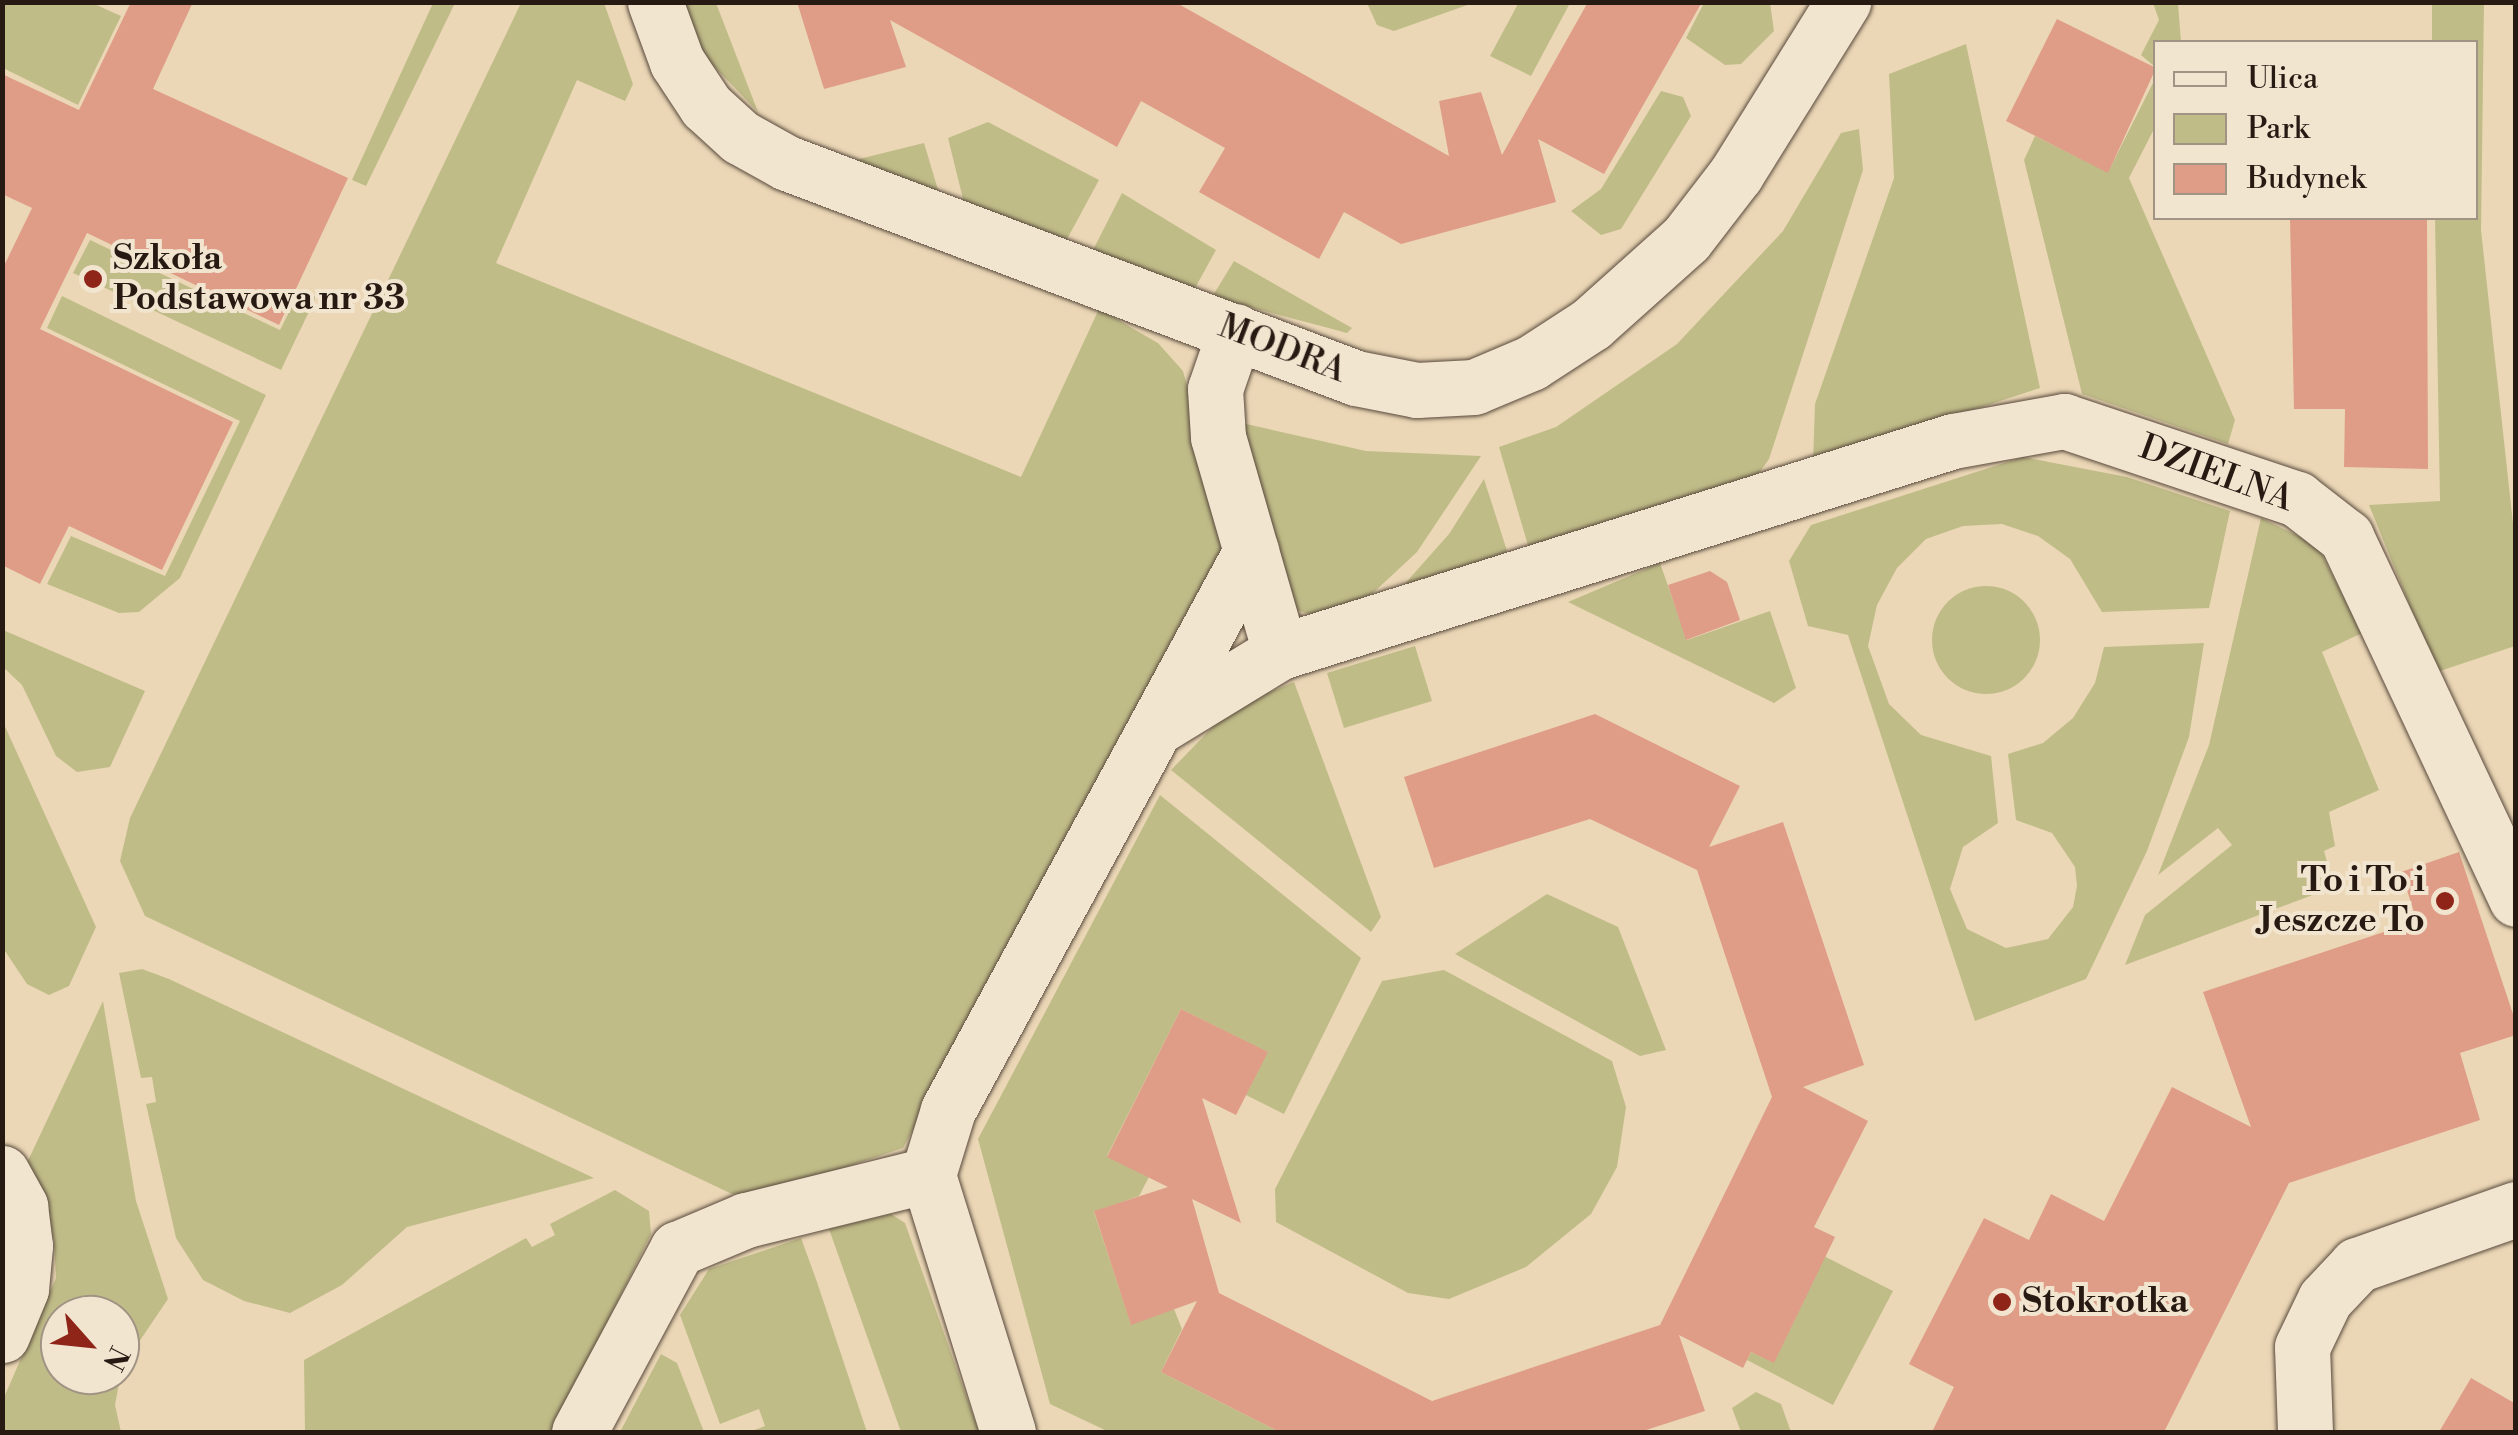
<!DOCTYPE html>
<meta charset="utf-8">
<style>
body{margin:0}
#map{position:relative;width:2518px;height:1435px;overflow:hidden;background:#ebd7b6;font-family:"Libre Bodoni",serif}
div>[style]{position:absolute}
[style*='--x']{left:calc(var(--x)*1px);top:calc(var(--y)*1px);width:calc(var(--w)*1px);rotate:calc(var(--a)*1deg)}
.green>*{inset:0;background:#c0bc88}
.round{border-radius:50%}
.building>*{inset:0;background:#df9d87}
.roads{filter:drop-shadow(0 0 2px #58493c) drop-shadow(0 0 2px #58493c)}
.minor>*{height:55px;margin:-27.5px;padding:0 27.5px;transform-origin:27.5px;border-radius:27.5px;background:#f2e5d0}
.dots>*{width:28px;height:28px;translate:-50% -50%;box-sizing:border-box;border:5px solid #f2e5d0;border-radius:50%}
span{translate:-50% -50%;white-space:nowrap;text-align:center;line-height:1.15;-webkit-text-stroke:8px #f2e5d0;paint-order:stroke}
.poi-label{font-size:35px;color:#271a13;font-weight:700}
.left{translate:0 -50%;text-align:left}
.right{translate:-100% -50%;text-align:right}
.street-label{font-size:35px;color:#271a13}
.frame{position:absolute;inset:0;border:5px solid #271a13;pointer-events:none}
.legend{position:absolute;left:2153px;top:40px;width:325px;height:180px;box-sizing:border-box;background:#f2e5d0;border:2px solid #a19484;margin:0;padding:12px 18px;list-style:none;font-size:30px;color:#271a13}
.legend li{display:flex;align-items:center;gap:20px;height:50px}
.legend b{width:50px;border:2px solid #a19484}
.north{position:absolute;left:40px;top:1295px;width:100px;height:100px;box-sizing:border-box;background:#f2e5d0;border:2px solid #a19484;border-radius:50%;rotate:117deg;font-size:28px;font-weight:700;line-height:40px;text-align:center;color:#271a13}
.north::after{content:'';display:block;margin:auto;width:35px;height:45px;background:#8f2418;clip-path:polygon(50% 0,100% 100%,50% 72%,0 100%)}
</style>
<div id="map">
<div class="green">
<div style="clip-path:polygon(1519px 2px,1570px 3px,1531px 76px,1490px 56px)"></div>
<div style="clip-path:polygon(2px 3px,92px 3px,121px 16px,78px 105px,3px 68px)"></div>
<div style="clip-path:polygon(433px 3px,455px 3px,366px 186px,352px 180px)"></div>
<div style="clip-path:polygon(521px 3px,604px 3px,633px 84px,625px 101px,577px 80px,496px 263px,1021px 477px,1099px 309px,1158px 343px,1183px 371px,1228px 538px,903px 1148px,762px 1195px,732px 1194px,145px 916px,120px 861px,130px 818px)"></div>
<div style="clip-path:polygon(682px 3px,716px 3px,758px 112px,704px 56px)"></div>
<div style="clip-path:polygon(1367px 3px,1367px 2px,1473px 3px,1394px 31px,1377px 25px)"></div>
<div style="clip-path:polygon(1704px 3px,1770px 3px,1774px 31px,1741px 64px,1725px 65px,1686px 38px)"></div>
<div style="clip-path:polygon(2153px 3px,2178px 3px,2181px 42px,2156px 42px,2155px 67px,2141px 55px,2159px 20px)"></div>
<div style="clip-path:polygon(2432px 3px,2484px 3px,2481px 230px,2515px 542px,2515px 646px,2437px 672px,2369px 505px,2440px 501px,2435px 218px,2476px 218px,2476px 42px,2432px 42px)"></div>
<div style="clip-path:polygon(1966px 44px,2040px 388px,1813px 462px,1815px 404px,1894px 178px,1889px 74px)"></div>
<div style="clip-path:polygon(2155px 79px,2155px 127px,2129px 178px,2235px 420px,2228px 444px,2082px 394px,2024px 160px,2035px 136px,2108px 172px)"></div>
<div style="clip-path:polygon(1661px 91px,1683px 97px,1691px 116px,1621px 229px,1601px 235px,1571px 211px,1601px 189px)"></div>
<div style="clip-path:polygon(988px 122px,1099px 180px,1066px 241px,964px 203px,948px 138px)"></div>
<div style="clip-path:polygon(1859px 129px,1863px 170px,1769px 459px,1753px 482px,1530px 552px,1499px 447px,1556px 427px,1677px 344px,1783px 231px,1841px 133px)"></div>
<div style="clip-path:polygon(924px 143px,939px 193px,855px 160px)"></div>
<div style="clip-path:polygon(1122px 193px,1216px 250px,1194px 290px,1092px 252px)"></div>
<div style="clip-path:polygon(90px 240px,280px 330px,300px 290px,316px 297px,281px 370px,73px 273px)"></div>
<div style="clip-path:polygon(1234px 261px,1352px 328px,1347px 333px,1212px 297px)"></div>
<div style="clip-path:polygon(62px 296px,266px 395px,180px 578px,139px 612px,119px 613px,47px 584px,71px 536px,165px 576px,240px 421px,47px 328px)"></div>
<div style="clip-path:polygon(1237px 422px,1366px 451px,1481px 456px,1417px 552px,1359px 606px,1324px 618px,1285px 607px)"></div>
<div style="clip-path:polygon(2023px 457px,2127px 477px,2230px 511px,2209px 608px,2102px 612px,2070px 559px,2038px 536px,2002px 524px,1963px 526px,1926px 539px,1897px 568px,1877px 605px,1868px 646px,1889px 704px,1921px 735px,1991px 756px,1998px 823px,1963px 847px,1950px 889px,1967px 929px,2006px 948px,2048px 939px,2073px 907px,2077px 886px,2075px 867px,2052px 833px,2016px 820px,2008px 754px,2043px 743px,2073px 718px,2095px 683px,2104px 647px,2204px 643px,2189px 737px,2147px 851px,2086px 979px,1975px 1021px,1848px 635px,1808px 626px,1789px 561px,1811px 525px)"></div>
<div style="clip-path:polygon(1484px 479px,1509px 557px,1394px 596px,1449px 534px)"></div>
<div style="clip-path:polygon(2261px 518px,2317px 545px,2362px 633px,2322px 652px,2379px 790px,2329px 812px,2335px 846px,2324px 851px,2334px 887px,2125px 965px,2145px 915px,2232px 845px,2218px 828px,2158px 875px,2209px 745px)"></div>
<div style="clip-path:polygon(1660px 563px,1687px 640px,1770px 611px,1796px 688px,1774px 703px,1568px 602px)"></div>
<div class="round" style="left:1932px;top:586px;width:108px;height:108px"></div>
<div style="clip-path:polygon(3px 630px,145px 691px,110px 767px,77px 772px,56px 756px,22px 685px,3px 667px)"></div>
<div style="clip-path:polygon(1415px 646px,1432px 701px,1344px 728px,1327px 673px)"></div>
<div style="clip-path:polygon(1294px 682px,1381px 917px,1371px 932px,1171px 770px,1230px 709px)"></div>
<div style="clip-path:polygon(3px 722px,96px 927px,69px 986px,49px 995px,27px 984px,3px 948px)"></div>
<div style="clip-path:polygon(1160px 795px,1361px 958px,1284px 1114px,1246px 1095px,1267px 1052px,1181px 1009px,1107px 1156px,1149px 1177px,1139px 1196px,1094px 1212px,1131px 1324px,1174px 1309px,1182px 1329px,1161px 1372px,1280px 1432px,1109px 1432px,1050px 1404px,978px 1139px)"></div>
<div style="clip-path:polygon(1547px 894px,1618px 927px,1666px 1050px,1640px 1056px,1455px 954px)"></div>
<div style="clip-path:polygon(142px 969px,169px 979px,594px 1178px,407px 1227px,342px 1285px,290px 1313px,244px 1301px,203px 1280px,176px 1238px,146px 1104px,156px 1102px,152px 1077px,141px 1078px,119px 973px)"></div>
<div style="clip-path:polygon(1444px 970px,1612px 1061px,1626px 1107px,1617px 1167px,1591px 1214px,1526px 1267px,1449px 1299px,1408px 1293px,1276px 1222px,1275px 1189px,1382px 981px)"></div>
<div style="clip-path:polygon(evenodd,103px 1001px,136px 1201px,168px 1299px,122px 1367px,115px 1405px,121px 1432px,3px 1432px,2px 1402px,56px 1278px,54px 1239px,26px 1165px,103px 1001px,60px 1315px,120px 1315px,120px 1375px,60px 1375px,60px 1315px)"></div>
<div style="clip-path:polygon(615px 1190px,649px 1211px,651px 1234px,553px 1432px,305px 1432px,304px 1360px,526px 1238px,532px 1247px,555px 1235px,550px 1224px)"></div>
<div style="clip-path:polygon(891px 1214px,905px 1223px,979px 1432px,901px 1432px,829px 1229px)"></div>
<div style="clip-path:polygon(801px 1238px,817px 1282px,867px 1432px,749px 1432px,765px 1426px,759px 1409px,720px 1424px,680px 1315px,709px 1269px)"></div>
<div style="clip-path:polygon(1804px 1246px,1893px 1291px,1833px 1405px,1747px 1360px,1751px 1352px,1774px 1362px,1796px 1317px)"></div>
<div style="clip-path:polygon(661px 1354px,677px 1363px,704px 1432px,620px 1432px)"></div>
<div style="clip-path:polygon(1756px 1392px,1781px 1404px,1791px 1432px,1741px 1432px,1732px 1408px)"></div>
</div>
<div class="building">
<div style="clip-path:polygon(131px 2px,193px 2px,153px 89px,348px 178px,279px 325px,87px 233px,40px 329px,233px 422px,162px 570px,69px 526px,40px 584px,2px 565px,2px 270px,32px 208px,2px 194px,2px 74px,79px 110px)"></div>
<div style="clip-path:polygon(797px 2px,1175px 2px,1449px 156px,1439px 101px,1481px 92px,1502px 155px,1588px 2px,1702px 2px,1604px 174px,1538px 139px,1556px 202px,1401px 244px,1344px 212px,1319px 259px,1199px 192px,1225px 148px,1141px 101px,1117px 147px,890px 20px,906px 67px,824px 89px)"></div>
<div style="clip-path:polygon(2057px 19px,2156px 68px,2108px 173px,2006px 121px)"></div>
<div style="clip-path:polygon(2290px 218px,2427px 218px,2428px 469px,2344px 467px,2345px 409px,2294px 409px)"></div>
<div style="clip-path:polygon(1710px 571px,1727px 582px,1740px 620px,1686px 640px,1668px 585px)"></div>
<div style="clip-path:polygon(1595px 714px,1740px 786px,1709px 847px,1783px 822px,1864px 1065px,1803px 1087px,1868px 1121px,1814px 1227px,1835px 1237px,1774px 1363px,1751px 1352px,1743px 1368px,1679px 1335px,1705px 1411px,1640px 1432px,1280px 1432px,1161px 1372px,1197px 1301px,1131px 1325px,1094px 1211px,1168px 1187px,1107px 1157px,1181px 1009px,1268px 1052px,1236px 1115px,1202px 1098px,1241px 1223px,1192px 1199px,1219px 1293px,1432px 1401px,1660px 1325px,1772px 1097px,1697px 870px,1590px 819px,1434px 868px,1404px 777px)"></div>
<div style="clip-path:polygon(2459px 852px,2516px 1023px,2516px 1035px,2460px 1053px,2480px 1120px,2289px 1183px,2164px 1432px,1932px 1432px,1954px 1387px,1909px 1364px,1984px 1218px,2029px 1240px,2051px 1194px,2104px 1221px,2172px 1087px,2251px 1127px,2203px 992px,2417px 921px,2401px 872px)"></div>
<div style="clip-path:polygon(2471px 1378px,2516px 1404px,2516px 1432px,2439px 1432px)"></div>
</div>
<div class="roads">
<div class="minor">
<div style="--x:655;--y:2;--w:64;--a:69.9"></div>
<div style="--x:677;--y:62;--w:53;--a:56.6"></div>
<div style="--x:706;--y:106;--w:46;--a:42.4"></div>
<div style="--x:740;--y:137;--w:54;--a:29"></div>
<div style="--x:787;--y:163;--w:608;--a:20.7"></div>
<div style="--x:1356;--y:378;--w:62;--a:11.1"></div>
<div style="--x:1417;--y:390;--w:57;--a:-3"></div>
<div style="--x:1474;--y:387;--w:62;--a:-22.8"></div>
<div style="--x:1531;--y:363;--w:72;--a:-33"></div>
<div style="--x:1591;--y:324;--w:127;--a:-41.8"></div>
<div style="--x:1686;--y:239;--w:82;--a:-52.4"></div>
<div style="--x:1736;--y:174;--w:203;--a:-58.1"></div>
<div style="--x:1235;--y:331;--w:61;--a:109"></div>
<div style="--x:1215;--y:389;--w:48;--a:86.4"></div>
<div style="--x:1218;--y:437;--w:224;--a:73.9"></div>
<div style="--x:1162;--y:724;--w:138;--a:-31.4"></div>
<div style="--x:1280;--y:652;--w:705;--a:-17.41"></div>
<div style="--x:1953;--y:441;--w:113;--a:-10.2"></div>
<div style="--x:2064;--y:421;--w:246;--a:18.5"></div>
<div style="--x:2297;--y:499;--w:62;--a:37.8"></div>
<div style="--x:2346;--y:537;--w:400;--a:64.8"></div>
<div style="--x:2;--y:1173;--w:38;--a:61"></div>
<div style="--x:20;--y:1206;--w:40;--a:82.9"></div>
<div style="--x:25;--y:1246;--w:43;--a:95.3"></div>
<div style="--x:21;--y:1289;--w:50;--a:112.4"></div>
<div style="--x:579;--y:1432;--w:208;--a:-61.8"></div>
<div style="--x:677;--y:1249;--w:75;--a:-22.8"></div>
<div style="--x:746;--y:1220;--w:187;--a:-13.9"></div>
<div style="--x:1008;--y:1432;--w:269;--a:-107.3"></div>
<div style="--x:928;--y:1175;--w:68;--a:-72.9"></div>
<div style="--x:948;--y:1110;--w:636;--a:-61.54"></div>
<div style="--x:2305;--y:1432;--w:85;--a:-92"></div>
<div style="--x:2302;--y:1347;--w:53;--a:-64.4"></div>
<div style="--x:2325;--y:1299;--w:47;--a:-46.7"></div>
<div style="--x:2357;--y:1265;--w:169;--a:-19.4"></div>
</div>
</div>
<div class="dots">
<div style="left:93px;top:279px;background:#8f2418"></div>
<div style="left:2445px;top:901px;background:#8f2418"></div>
<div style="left:2002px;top:1302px;background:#8f2418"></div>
</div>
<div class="poi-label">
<span class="left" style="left:113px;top:279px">Szkoła<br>Podstawowa nr 33</span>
<span class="right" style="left:2425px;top:901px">To i To i<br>Jeszcze To</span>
<span class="left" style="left:2022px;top:1302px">Stokrotka</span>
</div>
<div class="street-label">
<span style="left:1282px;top:349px;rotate:21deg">MODRA</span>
<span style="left:2216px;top:474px;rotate:20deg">DZIELNA</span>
</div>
<div class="frame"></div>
<ul class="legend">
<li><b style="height:12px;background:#f2e5d0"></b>Ulica</li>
<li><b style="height:28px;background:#c0bc88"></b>Park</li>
<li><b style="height:28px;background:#df9d87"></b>Budynek</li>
</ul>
<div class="north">N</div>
</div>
